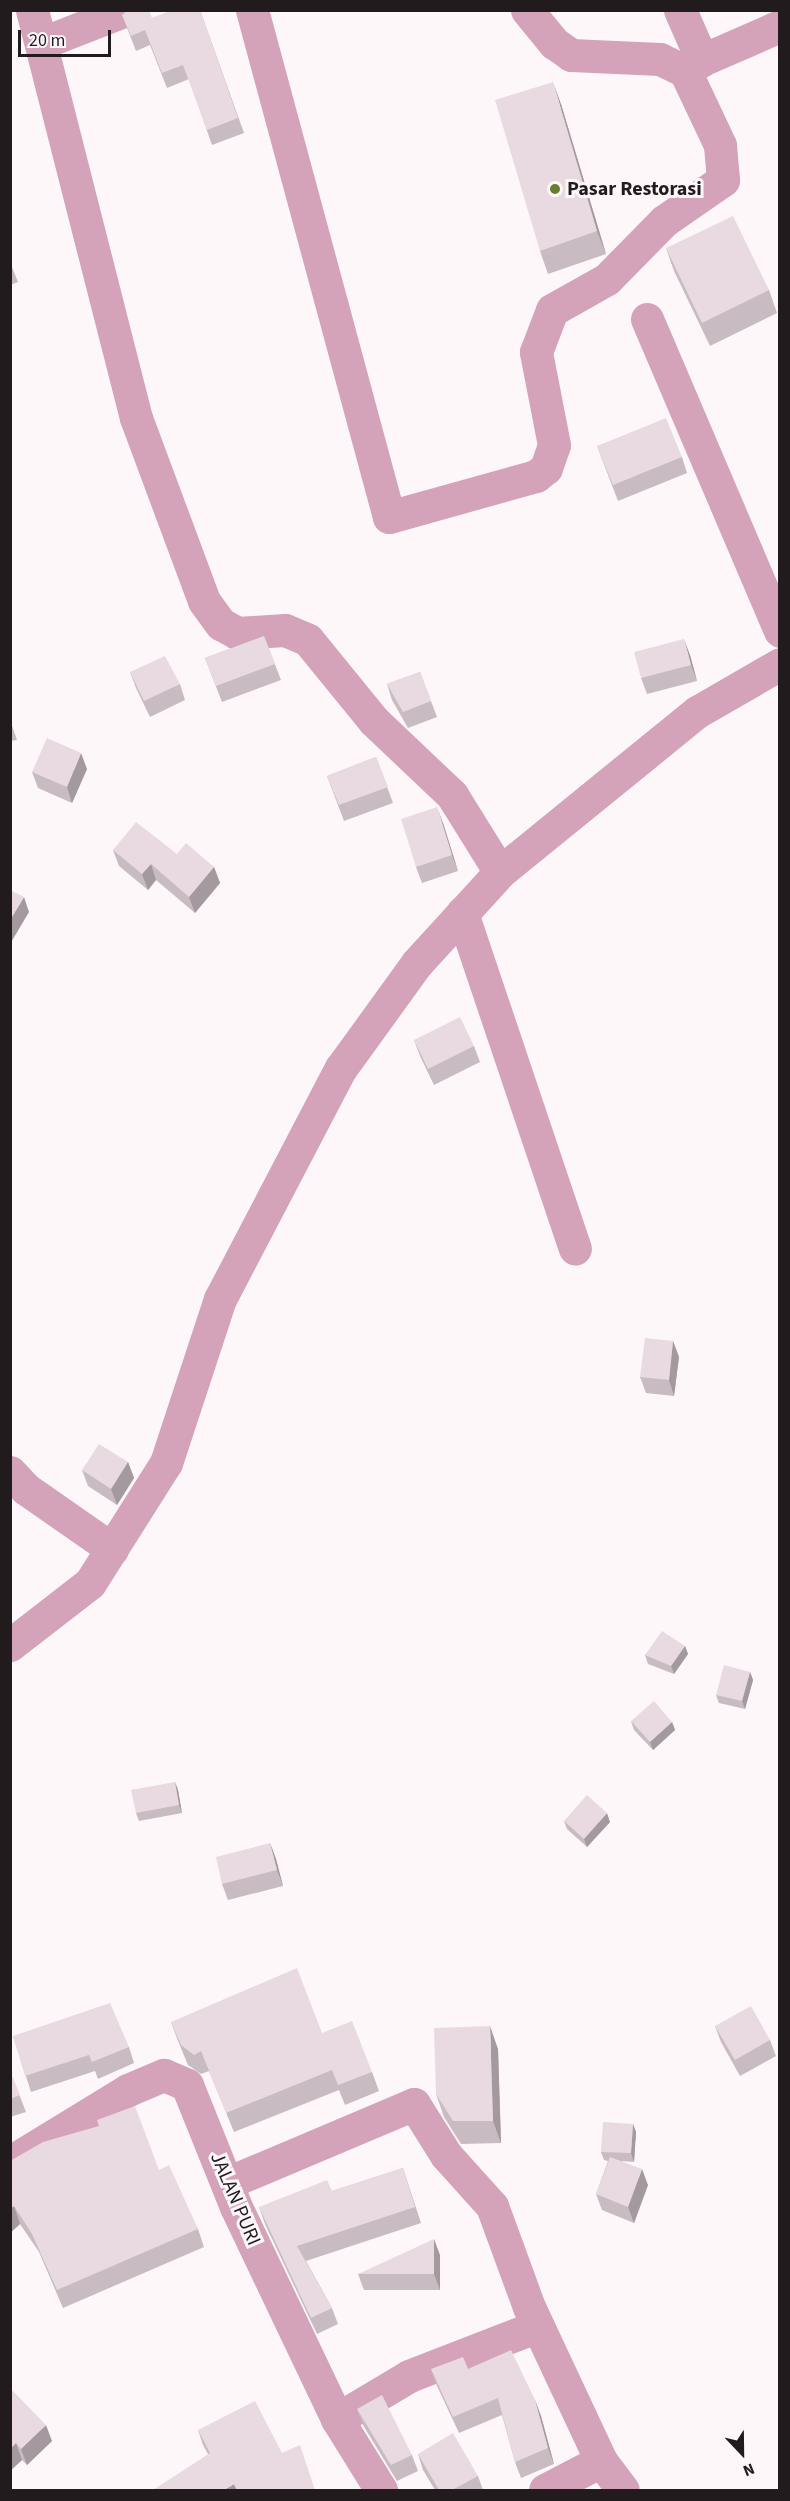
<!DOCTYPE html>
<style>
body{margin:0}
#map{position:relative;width:790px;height:2501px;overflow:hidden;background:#fdf7fa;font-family:"Source Sans 3",sans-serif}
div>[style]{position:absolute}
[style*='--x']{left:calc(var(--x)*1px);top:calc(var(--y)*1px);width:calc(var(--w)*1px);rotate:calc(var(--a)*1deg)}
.minor>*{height:33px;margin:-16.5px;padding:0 16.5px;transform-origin:16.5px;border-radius:16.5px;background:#d5a3b9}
.wall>*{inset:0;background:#c8bbc2}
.shaded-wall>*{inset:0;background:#a3999e}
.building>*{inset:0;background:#e9dae1}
.dots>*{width:16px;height:16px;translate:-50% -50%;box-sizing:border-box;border:3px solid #fdf7fa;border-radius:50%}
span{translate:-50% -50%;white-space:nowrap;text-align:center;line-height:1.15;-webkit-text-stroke:6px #fdf7fa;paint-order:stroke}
.poi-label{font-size:20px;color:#211b1e;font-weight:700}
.left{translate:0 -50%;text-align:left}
.street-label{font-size:20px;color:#211b1e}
.frame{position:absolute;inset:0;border:12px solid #211b1e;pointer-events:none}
.north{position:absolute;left:712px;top:2423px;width:60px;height:60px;-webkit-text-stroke:4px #fdf7fa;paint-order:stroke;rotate:158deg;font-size:16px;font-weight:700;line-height:24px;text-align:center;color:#211b1e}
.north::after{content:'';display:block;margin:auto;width:21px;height:27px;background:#211b1e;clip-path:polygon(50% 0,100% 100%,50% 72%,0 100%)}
.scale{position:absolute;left:18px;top:30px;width:93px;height:27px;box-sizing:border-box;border:3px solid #211b1e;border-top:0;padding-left:8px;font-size:18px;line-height:21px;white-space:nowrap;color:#211b1e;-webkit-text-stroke:4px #fdf7fa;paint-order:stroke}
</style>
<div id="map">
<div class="minor">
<div style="--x:32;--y:10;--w:421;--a:75.7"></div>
<div style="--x:136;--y:418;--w:195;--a:69.6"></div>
<div style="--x:204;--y:601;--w:29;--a:54"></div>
<div style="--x:221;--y:624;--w:18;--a:29"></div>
<div style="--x:237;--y:633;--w:48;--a:-3.6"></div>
<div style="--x:285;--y:630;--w:25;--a:23"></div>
<div style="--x:308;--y:640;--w:104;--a:50.8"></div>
<div style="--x:374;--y:721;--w:108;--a:43.5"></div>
<div style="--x:452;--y:795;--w:91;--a:58.1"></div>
<div style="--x:252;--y:10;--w:525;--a:74.88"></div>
<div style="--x:389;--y:517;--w:153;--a:-15.6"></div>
<div style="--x:536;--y:476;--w:13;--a:-39"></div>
<div style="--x:546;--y:468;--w:24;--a:-71"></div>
<div style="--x:554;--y:445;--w:95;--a:-101"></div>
<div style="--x:536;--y:352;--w:45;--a:-69.1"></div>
<div style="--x:552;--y:310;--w:63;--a:-29.4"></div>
<div style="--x:607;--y:279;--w:81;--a:-45.5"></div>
<div style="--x:664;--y:221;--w:72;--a:-34.8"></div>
<div style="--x:723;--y:180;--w:35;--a:-95"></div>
<div style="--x:720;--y:145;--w:82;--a:-115.3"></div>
<div style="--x:527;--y:10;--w:43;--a:50.7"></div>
<div style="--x:554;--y:43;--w:21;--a:35"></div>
<div style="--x:571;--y:55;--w:89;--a:2.6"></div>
<div style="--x:660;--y:59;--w:28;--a:26"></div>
<div style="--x:685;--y:71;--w:20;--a:-33"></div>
<div style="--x:680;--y:10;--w:55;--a:66.3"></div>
<div style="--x:702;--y:60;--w:85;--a:-23.6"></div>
<div style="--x:42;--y:43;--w:90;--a:-21.4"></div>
<div style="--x:647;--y:319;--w:339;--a:66.9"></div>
<div style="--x:462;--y:913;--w:354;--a:71.4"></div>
<div style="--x:10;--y:1472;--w:23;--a:47"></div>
<div style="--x:26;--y:1489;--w:105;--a:34.9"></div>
<div style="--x:10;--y:1645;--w:101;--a:-37.8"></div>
<div style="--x:90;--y:1583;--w:142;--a:-57.7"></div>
<div style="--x:166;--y:1463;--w:173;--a:-71.8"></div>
<div style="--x:220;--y:1299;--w:261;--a:-62.4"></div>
<div style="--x:341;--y:1068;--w:130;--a:-54.1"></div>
<div style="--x:417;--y:963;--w:123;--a:-47.6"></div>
<div style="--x:500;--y:872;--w:254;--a:-39.1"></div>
<div style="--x:697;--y:712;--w:96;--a:-30"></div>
<div style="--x:10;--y:2162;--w:138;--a:-31.4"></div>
<div style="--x:128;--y:2090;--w:39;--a:-23"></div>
<div style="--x:164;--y:2075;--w:25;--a:23"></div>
<div style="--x:187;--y:2085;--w:131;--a:68.1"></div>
<div style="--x:236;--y:2207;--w:235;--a:64.5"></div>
<div style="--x:337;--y:2419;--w:84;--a:58.2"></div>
<div style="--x:227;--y:2183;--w:203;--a:-22.9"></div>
<div style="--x:414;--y:2104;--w:60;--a:57.9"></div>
<div style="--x:446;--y:2155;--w:69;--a:48"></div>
<div style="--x:492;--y:2206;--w:108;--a:69.9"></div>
<div style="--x:529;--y:2307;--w:170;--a:64.9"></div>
<div style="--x:337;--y:2419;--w:84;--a:-30.8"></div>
<div style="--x:409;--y:2376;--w:138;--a:-21.2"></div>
<div style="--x:545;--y:2490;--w:63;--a:-27.4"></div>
<div style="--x:601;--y:2461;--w:36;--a:53"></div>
</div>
<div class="wall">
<div style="clip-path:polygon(200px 10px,244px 133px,212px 145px,189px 79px,167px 88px,150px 45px,136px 51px,122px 15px,152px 18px)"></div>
<div style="clip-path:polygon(561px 104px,606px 254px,548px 274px,540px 251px)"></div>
<div style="clip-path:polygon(666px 248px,769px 290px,777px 313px,710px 346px,674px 271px)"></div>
<div style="clip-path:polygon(10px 262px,18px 282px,10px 285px)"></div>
<div style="clip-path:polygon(597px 446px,682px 457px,687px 473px,618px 501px)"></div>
<div style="clip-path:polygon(264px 636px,281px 680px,222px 702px,205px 658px)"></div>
<div style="clip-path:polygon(690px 655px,697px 681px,647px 694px,641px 678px)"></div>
<div style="clip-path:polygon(130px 672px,180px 684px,185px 700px,150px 717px,136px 688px)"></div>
<div style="clip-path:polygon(420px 672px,437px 717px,408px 728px,392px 700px,387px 684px)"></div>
<div style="clip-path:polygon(10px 720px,17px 740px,10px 741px)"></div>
<div style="clip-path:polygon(376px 757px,393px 803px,344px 821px,327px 776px)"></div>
<div style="clip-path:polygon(87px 769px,72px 803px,38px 788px,32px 772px)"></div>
<div style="clip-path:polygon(443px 823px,458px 871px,422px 883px,416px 867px)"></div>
<div style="clip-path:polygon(113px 850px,177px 854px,214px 867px,220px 883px,195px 913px,156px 880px,148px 890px,119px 866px)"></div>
<div style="clip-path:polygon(414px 1040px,474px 1046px,480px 1062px,434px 1085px,420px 1056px)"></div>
<div style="clip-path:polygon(673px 1341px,679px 1357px,674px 1396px,646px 1393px,640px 1377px)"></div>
<div style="clip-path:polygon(128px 1462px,134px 1478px,117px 1505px,88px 1486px,82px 1470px)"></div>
<div style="clip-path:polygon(685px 1646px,688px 1654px,674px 1674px,648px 1664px,645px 1655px)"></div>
<div style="clip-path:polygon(750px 1672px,753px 1680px,745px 1709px,719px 1703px,716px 1695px)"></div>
<div style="clip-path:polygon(631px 1721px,672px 1722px,675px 1730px,653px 1750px,634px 1730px)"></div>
<div style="clip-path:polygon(175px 1782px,178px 1790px,182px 1813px,139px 1821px,136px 1813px)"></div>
<div style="clip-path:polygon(564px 1821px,610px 1822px,587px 1847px,567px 1829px)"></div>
<div style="clip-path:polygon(270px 1843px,276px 1859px,283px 1886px,228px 1900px,222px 1884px)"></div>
<div style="clip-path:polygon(171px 2022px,322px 2033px,372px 2072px,379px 2091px,345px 2105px,339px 2090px,234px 2132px,209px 2071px,201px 2074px,188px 2065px,178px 2041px)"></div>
<div style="clip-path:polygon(715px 2026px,770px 2040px,776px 2056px,740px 2076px,721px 2042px)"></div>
<div style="clip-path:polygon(13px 2036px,129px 2047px,134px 2063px,98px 2079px,95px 2071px,31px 2092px)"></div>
<div style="clip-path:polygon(498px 2049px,501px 2143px,461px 2144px,444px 2117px,436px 2094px)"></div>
<div style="clip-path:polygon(10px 2071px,26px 2112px,10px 2117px)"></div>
<div style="clip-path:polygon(633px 2124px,636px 2132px,634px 2162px,622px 2161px,648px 2185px,634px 2223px,602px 2210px,596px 2194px,608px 2161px,604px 2160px,601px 2152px)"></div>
<div style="clip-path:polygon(10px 2161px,159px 2170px,198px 2229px,204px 2247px,63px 2308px,39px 2252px,20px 2224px,10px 2233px)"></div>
<div style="clip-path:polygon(403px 2168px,421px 2223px,306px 2261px,332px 2308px,338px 2324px,317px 2334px,265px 2224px,259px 2207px,332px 2191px)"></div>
<div style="clip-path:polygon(440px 2255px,440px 2290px,364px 2290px,358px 2274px)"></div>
<div style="clip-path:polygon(431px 2369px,468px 2369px,535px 2400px,541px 2416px,554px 2464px,521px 2478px,515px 2462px,502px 2415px,459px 2433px,437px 2386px)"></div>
<div style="clip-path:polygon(10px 2391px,52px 2441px,27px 2465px,22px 2460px,10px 2471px)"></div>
<div style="clip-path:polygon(357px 2409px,412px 2455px,418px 2471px,397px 2481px,363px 2425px)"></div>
<div style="clip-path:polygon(198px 2430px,282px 2453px,315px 2490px,208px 2454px,203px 2445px)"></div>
<div style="clip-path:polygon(418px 2454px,478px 2476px,483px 2490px,435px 2490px,423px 2470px)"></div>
</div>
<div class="shaded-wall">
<div style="clip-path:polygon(553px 82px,561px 104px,606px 254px,597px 231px)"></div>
<div style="clip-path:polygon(684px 639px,690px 655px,697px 681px,691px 665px)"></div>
<div style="clip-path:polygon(81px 753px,87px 769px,72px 803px,67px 787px)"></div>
<div style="clip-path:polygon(437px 807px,443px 823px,458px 871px,452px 855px)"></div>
<div style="clip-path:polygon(151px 864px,156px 880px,148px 890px,142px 874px)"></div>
<div style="clip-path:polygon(214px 867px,220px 883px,195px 913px,189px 897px)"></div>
<div style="clip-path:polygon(24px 897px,29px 912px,10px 944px,10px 920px)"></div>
<div style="clip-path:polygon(673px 1341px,679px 1357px,674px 1396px,669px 1380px)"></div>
<div style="clip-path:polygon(128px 1462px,134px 1478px,117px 1505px,111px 1489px)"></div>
<div style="clip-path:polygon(685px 1646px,688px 1654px,674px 1674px,671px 1666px)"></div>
<div style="clip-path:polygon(750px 1672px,753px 1680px,745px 1709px,742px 1701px)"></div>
<div style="clip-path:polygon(672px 1722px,675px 1730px,653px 1750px,650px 1742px)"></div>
<div style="clip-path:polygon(175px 1782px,178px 1790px,182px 1813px,179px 1805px)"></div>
<div style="clip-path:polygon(607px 1813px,610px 1822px,587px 1847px,584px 1839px)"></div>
<div style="clip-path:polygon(270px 1843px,276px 1859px,283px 1886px,277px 1870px)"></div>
<div style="clip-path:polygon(490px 2026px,498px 2049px,501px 2143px,493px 2121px)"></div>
<div style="clip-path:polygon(633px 2124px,636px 2132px,634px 2162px,631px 2153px)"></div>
<div style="clip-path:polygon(642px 2169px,648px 2185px,634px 2223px,628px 2207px)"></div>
<div style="clip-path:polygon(14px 2206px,20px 2224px,10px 2233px,10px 2209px)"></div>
<div style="clip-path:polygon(434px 2239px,440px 2255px,440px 2290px,434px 2274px)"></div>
<div style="clip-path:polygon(535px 2400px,541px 2416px,554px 2464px,548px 2448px)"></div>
<div style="clip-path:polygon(46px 2425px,52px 2441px,27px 2465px,21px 2449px)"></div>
<div style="clip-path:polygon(16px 2443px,22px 2460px,10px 2471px,10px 2449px)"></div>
<div style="clip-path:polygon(234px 2484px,237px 2490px,224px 2490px)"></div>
</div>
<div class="building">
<div style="clip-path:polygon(128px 10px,149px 10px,152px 18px,172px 10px,200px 10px,238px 118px,207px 130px,183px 65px,162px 73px,145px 30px,131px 36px,122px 15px)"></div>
<div style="clip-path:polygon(553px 82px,597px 231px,540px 251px,495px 100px)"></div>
<div style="clip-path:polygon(733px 216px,769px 290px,702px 323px,666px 248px)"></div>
<div style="clip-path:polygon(666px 418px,682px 457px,613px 485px,597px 446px)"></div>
<div style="clip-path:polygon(264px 636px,275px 664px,216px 686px,205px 658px)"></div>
<div style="clip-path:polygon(684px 639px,691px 665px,641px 678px,634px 652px)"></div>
<div style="clip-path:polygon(165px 656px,180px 684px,144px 701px,130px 672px)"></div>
<div style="clip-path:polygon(420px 672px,431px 701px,403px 712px,387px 684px)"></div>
<div style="clip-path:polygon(47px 738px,81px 753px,67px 787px,32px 772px)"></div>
<div style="clip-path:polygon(376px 757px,388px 787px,339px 805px,327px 776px)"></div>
<div style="clip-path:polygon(437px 807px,452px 855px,416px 867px,401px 819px)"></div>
<div style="clip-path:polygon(136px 822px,177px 854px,186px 843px,214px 867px,189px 897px,151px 864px,142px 874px,113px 850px)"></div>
<div style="clip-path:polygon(10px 890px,24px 897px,10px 920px)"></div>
<div style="clip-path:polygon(460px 1017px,474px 1046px,428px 1069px,414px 1040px)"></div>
<div style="clip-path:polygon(645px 1338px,673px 1341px,669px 1380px,640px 1377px)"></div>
<div style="clip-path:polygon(99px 1444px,128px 1462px,111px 1489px,82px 1470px)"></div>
<div style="clip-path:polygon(662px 1631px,685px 1646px,671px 1666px,645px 1655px)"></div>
<div style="clip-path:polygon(724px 1665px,750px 1672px,742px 1701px,716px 1695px)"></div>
<div style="clip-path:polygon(654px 1701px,672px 1722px,650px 1742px,631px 1721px)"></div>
<div style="clip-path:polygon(175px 1782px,179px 1805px,136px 1813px,131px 1790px)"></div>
<div style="clip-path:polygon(587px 1795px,607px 1813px,584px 1839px,564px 1821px)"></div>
<div style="clip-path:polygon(270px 1843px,277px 1870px,222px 1884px,216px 1857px)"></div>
<div style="clip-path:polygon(297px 1968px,322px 2033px,352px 2021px,372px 2072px,338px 2085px,332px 2070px,226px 2113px,201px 2051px,194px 2055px,181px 2045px,171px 2022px)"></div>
<div style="clip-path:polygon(110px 2003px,129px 2047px,92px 2062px,89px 2055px,25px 2076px,13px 2036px)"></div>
<div style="clip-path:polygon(751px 2006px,770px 2040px,735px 2060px,715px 2026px)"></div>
<div style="clip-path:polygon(490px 2026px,493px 2121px,453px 2121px,436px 2094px,434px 2028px)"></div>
<div style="clip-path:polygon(10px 2071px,20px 2095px,10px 2099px)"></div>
<div style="clip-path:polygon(135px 2106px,159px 2170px,169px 2165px,198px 2229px,57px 2290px,32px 2234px,14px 2206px,10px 2209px,10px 2161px,43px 2142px,99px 2126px,97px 2120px)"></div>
<div style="clip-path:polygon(603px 2122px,633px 2124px,631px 2153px,601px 2152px)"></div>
<div style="clip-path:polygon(610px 2157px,642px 2169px,628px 2207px,596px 2194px)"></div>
<div style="clip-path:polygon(403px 2168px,415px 2207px,297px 2246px,332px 2308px,311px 2318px,259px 2207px,327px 2180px,332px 2191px)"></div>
<div style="clip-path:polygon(434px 2239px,434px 2274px,358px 2274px)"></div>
<div style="clip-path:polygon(511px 2350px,535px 2400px,548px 2448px,515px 2462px,498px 2398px,453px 2417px,431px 2369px,463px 2357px,468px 2369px)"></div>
<div style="clip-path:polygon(12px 2390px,46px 2425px,21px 2449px,16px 2443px,10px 2449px,10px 2391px)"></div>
<div style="clip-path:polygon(382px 2395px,412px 2455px,391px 2465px,357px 2409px)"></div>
<div style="clip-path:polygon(255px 2401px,282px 2453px,300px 2445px,315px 2490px,237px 2490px,234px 2484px,224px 2490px,153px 2490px,210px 2453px,198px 2430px)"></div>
<div style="clip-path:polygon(453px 2433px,478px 2476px,452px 2490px,439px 2490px,418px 2454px)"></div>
</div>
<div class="dots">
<div style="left:555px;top:189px;background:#687e2f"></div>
</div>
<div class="poi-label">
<span class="left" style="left:567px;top:189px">Pasar Restorasi</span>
</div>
<div class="street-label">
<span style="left:235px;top:2199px;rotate:67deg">JALAN PURI</span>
</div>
<div class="frame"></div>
<div class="north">N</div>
<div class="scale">20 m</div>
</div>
